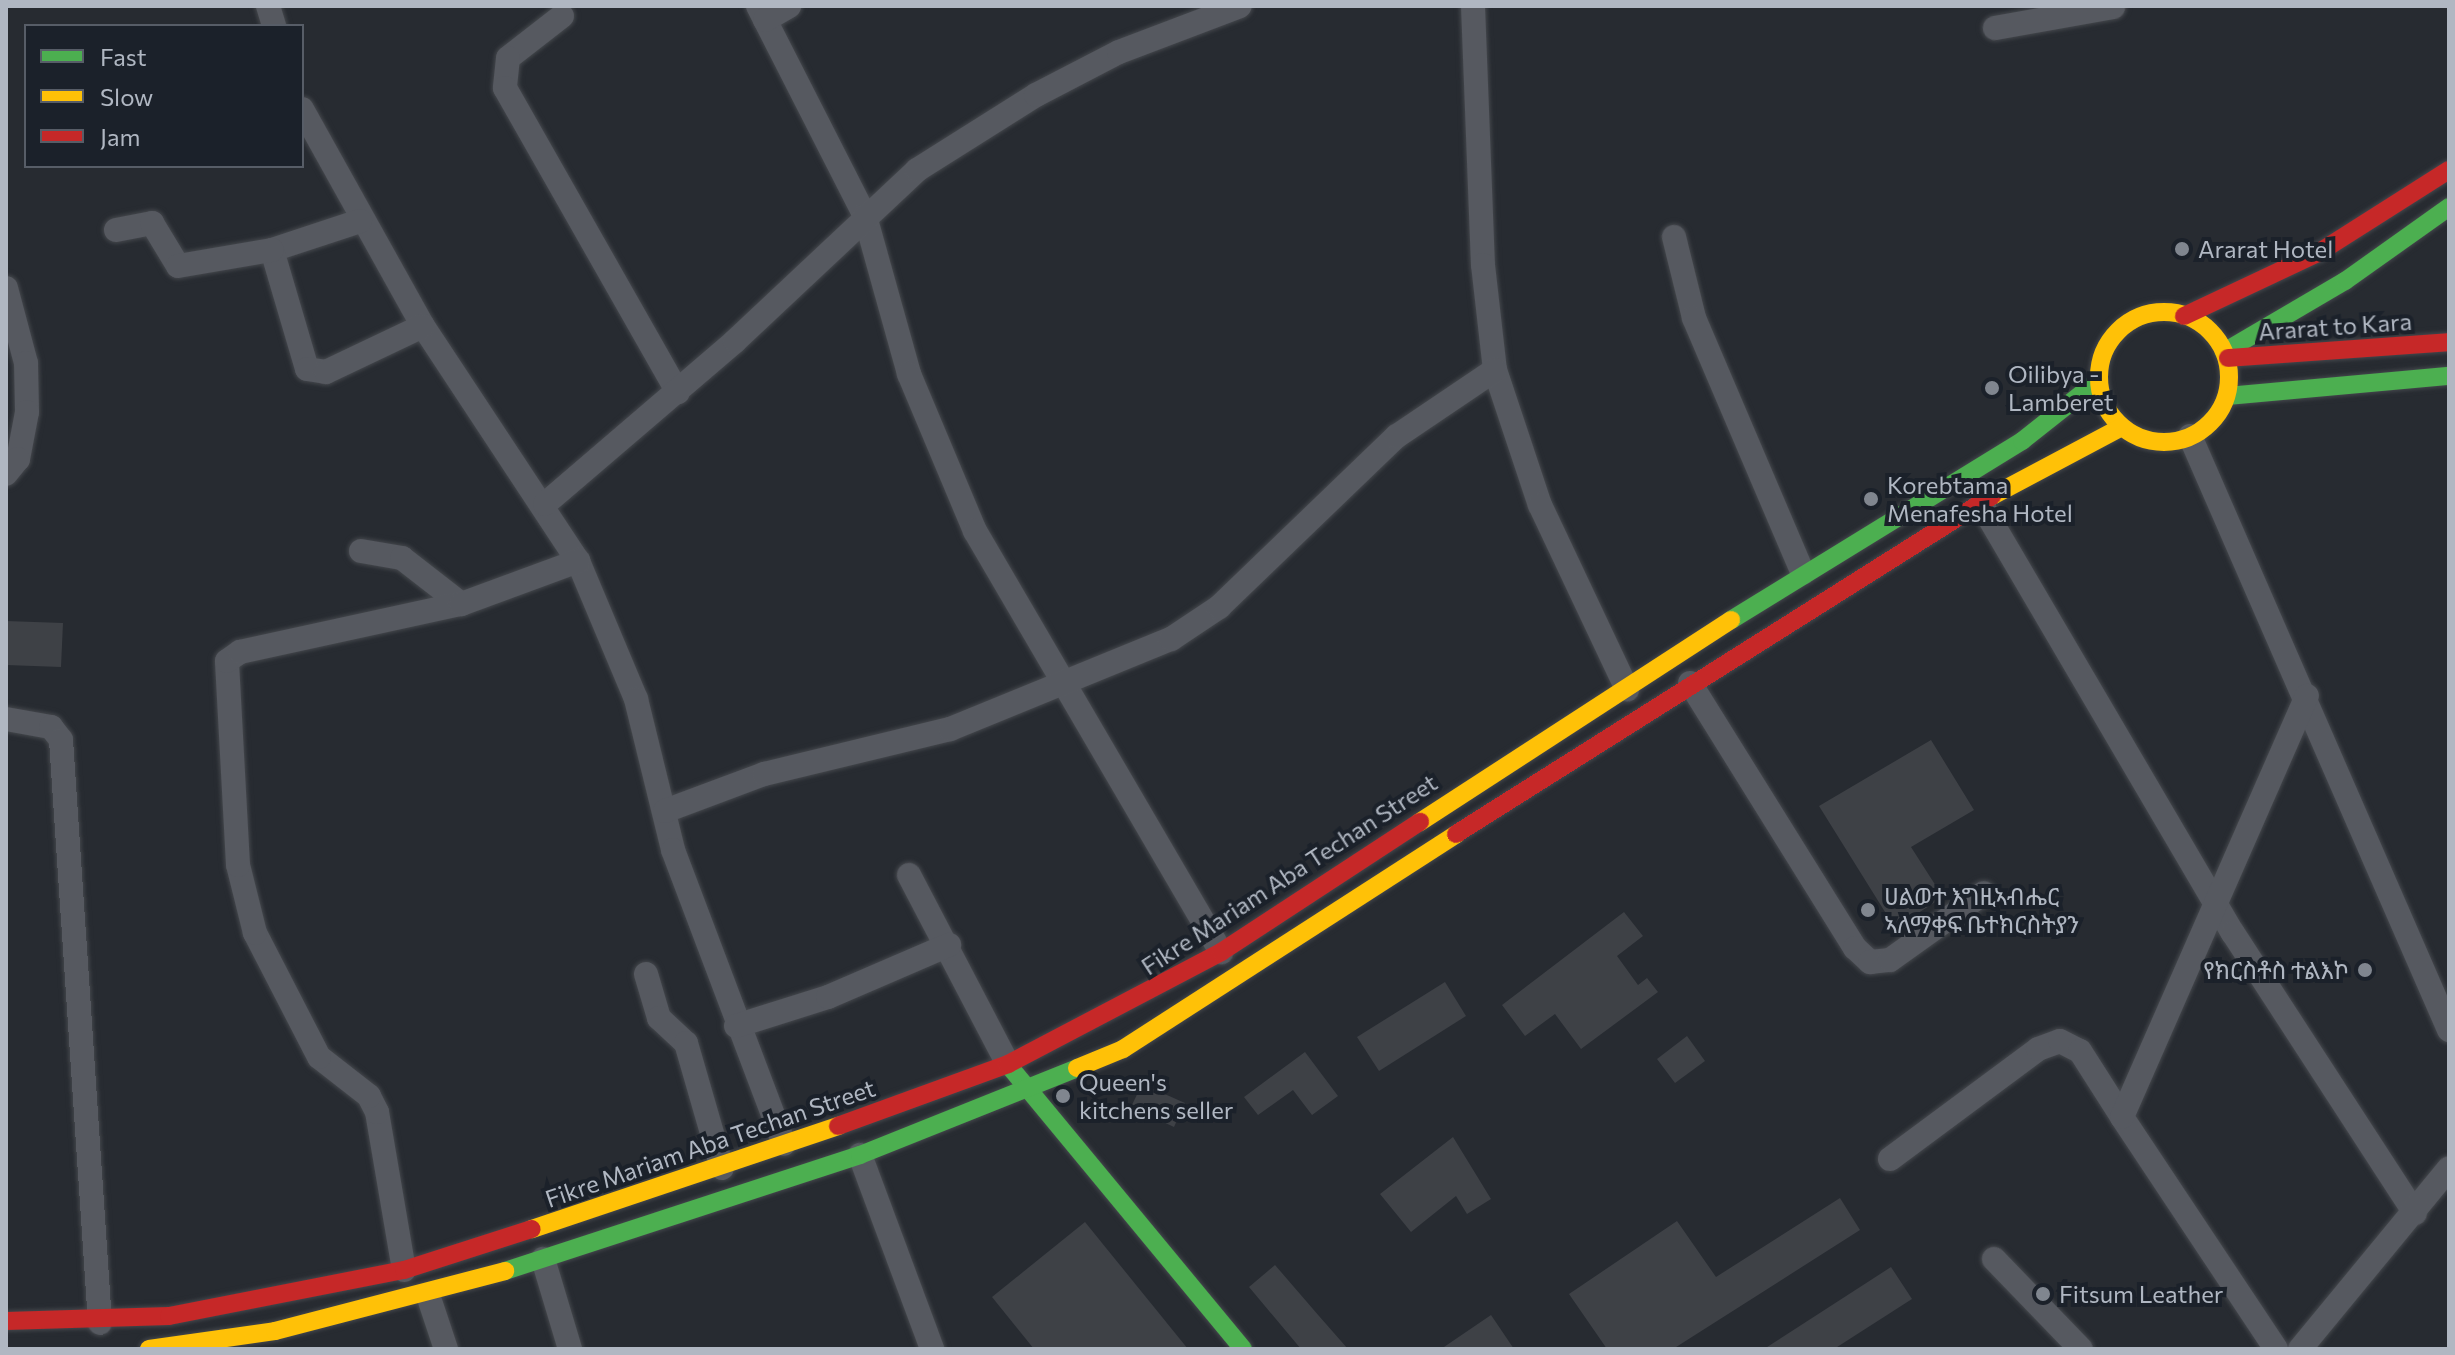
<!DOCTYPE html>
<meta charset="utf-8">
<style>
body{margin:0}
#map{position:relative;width:2455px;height:1355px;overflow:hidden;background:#272b31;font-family:Commissioner,"Noto Sans Ethiopic",sans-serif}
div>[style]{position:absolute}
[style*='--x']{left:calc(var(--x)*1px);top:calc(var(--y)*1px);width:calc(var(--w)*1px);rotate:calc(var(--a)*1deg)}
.building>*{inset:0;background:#3e4146}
.roads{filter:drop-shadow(0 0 2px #44474c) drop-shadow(0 0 2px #44474c)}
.street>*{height:24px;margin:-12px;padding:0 12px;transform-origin:12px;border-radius:12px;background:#565960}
.fast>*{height:18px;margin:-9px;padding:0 9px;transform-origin:9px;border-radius:9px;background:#4caf50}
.slow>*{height:18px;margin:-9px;padding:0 9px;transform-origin:9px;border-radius:9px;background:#ffc107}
.slow>.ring{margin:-9px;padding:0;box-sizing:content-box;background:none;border:18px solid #ffc107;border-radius:50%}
.jam>*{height:18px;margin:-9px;padding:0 9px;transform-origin:9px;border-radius:9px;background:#c62828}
.dots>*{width:22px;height:22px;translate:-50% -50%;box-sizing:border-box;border:4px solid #1b212a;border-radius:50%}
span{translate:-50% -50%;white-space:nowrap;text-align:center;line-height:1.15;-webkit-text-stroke:8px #1b212a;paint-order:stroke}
.poi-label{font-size:24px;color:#b0b7c2}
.left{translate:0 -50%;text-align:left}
.right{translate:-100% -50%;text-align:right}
.street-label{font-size:24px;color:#b0b7c2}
.frame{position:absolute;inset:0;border:8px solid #b0b7c2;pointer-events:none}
.legend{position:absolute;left:24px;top:24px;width:280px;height:144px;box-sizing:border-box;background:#1b212a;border:2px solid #575d67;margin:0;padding:10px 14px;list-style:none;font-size:24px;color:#b0b7c2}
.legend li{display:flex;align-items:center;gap:16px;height:40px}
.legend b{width:40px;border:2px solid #575d67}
</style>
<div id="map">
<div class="building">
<div style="clip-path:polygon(6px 621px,63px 623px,61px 667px,6px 665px)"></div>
<div style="clip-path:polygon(1931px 740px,1974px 810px,1911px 847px,1943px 897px,1895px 928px,1819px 806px)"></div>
<div style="clip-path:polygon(1624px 912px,1643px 936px,1617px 956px,1638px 985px,1647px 978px,1658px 992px,1581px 1049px,1555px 1014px,1525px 1036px,1502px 1005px)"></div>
<div style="clip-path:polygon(1445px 982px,1466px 1016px,1379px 1071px,1357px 1037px)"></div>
<div style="clip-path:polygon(1687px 1036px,1705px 1061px,1675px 1083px,1657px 1059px)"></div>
<div style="clip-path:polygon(1305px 1052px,1338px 1096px,1312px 1115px,1293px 1090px,1258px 1115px,1244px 1097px)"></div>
<div style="clip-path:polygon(1142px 1084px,1185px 1103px,1174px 1127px,1131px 1107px)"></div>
<div style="clip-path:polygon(1453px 1137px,1491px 1199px,1467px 1214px,1456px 1196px,1411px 1232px,1380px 1194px)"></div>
<div style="clip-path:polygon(1840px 1198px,1860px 1230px,1673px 1349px,1607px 1349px,1569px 1294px,1677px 1221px,1716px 1277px)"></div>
<div style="clip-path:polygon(1085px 1222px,1188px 1349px,1034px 1349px,992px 1297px)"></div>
<div style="clip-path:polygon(1275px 1265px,1319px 1316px,1348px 1349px,1301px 1349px,1249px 1287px)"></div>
<div style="clip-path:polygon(1891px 1267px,1912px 1299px,1834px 1349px,1764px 1349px)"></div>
<div style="clip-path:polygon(1491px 1315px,1514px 1349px,1441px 1349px)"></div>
</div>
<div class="roads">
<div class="street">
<div style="--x:268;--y:6;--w:21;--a:73"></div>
<div style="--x:758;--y:6;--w:236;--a:63"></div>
<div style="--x:865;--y:216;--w:164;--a:74.4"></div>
<div style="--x:909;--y:374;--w:170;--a:67.2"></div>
<div style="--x:975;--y:531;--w:488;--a:59.7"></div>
<div style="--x:1473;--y:6;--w:259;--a:87.8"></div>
<div style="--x:1483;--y:265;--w:106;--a:83.5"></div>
<div style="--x:1495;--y:370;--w:142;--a:71.6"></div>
<div style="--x:1540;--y:505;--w:204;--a:64.7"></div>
<div style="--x:562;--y:16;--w:68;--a:142.1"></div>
<div style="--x:508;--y:58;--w:30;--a:96"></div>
<div style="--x:505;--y:88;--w:350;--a:60.4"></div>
<div style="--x:765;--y:20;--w:28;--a:-30"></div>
<div style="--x:1995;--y:28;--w:120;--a:-10.1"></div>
<div style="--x:302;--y:109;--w:248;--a:60.9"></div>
<div style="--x:423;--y:326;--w:282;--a:56.6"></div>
<div style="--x:578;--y:561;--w:150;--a:67.2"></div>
<div style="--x:636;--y:699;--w:155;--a:76.2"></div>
<div style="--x:673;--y:850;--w:314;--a:69.3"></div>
<div style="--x:360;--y:221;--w:93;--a:161.8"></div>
<div style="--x:272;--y:250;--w:124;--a:73.6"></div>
<div style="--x:307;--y:369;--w:19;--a:9"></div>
<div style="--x:326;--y:372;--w:107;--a:-25.4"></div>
<div style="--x:116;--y:230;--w:37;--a:-11"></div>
<div style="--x:152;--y:223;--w:50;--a:58.8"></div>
<div style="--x:178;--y:266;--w:95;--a:-9.7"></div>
<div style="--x:1674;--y:237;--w:83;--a:76.1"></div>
<div style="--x:1694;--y:318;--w:277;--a:66.9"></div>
<div style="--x:6;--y:288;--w:78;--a:75.1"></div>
<div style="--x:26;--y:363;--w:49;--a:88.8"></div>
<div style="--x:27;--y:412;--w:48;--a:100.8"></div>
<div style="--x:18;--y:459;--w:19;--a:129"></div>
<div style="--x:2190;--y:436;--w:648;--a:66.44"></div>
<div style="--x:545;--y:504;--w:250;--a:-40.6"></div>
<div style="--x:735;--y:341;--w:250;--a:-43.2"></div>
<div style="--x:917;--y:170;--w:141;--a:-32.2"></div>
<div style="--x:1036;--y:95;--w:93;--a:-27.4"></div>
<div style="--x:1119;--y:52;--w:129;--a:-20.8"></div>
<div style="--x:1981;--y:504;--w:498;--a:59.6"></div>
<div style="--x:2233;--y:933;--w:334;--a:57"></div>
<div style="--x:361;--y:551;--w:42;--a:9.7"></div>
<div style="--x:402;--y:558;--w:75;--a:37.9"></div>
<div style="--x:1690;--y:683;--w:312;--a:58.1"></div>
<div style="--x:1855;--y:948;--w:21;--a:43"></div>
<div style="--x:1870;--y:962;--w:20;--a:-6"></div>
<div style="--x:1890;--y:960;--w:115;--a:-35.5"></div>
<div style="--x:6;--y:719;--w:46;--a:10.1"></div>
<div style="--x:51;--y:727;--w:16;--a:52"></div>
<div style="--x:61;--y:740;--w:584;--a:86.17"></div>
<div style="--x:665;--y:811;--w:106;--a:-20.5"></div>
<div style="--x:764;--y:774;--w:191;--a:-13.6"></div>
<div style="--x:950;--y:729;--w:239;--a:-22.2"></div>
<div style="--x:1171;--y:639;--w:58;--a:-33.7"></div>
<div style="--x:1219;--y:607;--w:247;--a:-43.9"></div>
<div style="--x:1397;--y:436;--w:118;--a:-34"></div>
<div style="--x:909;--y:875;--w:213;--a:62.4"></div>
<div style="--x:646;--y:974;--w:46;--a:73.5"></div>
<div style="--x:659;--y:1018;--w:37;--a:43"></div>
<div style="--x:686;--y:1043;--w:130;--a:73.9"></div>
<div style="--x:736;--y:1026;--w:96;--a:-17.5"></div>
<div style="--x:828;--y:997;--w:132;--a:-23.3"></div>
<div style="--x:860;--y:1155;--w:207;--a:69.6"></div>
<div style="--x:1890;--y:1159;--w:184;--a:-36.6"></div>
<div style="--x:2038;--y:1049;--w:23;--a:-20"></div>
<div style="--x:2060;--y:1041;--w:22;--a:27"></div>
<div style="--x:2080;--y:1051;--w:78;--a:57.5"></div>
<div style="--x:543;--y:1259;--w:94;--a:73.3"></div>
<div style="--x:1994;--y:1259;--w:125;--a:46"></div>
<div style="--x:404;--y:1270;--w:160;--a:-99.7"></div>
<div style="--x:377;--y:1112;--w:18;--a:-117"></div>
<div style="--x:369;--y:1096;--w:63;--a:-142"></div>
<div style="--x:319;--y:1057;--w:140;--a:-117.3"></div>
<div style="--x:255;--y:933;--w:70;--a:-104"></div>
<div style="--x:238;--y:865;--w:204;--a:-93.1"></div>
<div style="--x:227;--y:661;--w:16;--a:-35"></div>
<div style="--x:240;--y:652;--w:226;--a:-12.3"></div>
<div style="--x:461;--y:604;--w:125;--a:-20.2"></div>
<div style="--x:428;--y:1295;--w:57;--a:71.6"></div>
<div style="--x:2276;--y:1349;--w:278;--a:-123.6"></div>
<div style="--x:2122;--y:1117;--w:460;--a:-66.3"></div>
<div style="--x:2300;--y:1349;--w:234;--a:-50.5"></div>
</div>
<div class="fast">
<div style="--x:2224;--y:352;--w:140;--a:-30.4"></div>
<div style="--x:2345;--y:281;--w:128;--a:-35.4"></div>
<div style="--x:2228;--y:396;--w:222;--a:-5.2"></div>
<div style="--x:1731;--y:620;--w:342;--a:-31.6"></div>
<div style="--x:2022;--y:441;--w:98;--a:-38.4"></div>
<div style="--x:1009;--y:1066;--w:367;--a:50.4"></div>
<div style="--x:505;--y:1271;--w:373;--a:-18.1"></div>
<div style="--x:860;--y:1155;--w:234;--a:-21.8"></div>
</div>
<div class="slow">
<div class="ring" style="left:2099px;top:312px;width:112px;height:112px"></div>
<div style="--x:1992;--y:496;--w:147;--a:-28"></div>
<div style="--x:1420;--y:822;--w:371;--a:-33"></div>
<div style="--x:1077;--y:1068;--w:50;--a:-22.4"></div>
<div style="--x:1123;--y:1049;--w:396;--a:-32.8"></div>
<div style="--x:532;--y:1229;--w:323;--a:-18.6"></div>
<div style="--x:149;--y:1349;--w:127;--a:-8.1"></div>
<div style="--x:275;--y:1331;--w:238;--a:-14.6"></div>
</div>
<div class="jam">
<div style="--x:2184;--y:316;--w:148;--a:-25.2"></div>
<div style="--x:2318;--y:253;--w:155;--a:-32.4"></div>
<div style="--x:2228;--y:358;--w:222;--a:-4.1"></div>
<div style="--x:1456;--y:834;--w:634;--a:-32.24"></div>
<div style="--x:838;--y:1126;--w:181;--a:-20"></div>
<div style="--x:1008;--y:1064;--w:241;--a:-27.7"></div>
<div style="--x:1221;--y:952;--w:238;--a:-33.2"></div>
<div style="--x:6;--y:1321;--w:163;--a:-1.8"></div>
<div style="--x:169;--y:1316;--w:239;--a:-11.1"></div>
<div style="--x:404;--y:1270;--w:134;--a:-17.8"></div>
</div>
</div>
<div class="dots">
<div style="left:2182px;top:249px;background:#80868f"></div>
<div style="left:1992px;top:388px;background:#80868f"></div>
<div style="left:1871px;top:499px;background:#80868f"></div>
<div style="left:1868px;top:910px;background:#80868f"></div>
<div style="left:2365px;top:970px;background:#80868f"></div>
<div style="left:1063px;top:1096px;background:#80868f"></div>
<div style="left:2043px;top:1294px;background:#80868f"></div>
</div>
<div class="poi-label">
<span class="left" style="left:2198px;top:249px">Ararat Hotel</span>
<span class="left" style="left:2008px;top:388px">Oilibya -<br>Lamberet</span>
<span class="left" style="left:1887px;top:499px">Korebtama<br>Menafesha Hotel</span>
<span class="left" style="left:1884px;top:910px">ሀልወተ እግዚኣብሔር<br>ኣለማቀፍ ቤተክርስትያን</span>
<span class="right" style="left:2349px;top:970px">የክርስቶስ ተልእኮ</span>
<span class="left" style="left:1079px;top:1096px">Queen's<br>kitchens seller</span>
<span class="left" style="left:2059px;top:1294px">Fitsum Leather</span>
</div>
<div class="street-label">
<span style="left:2335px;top:326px;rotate:-4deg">Ararat to Kara</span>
<span style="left:1289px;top:874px;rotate:-33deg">Fikre Mariam Aba Techan Street</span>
<span style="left:710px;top:1143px;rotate:-19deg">Fikre Mariam Aba Techan Street</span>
</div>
<div class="frame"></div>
<ul class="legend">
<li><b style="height:10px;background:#4caf50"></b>Fast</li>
<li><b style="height:10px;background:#ffc107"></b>Slow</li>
<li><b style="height:10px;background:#c62828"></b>Jam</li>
</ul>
</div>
